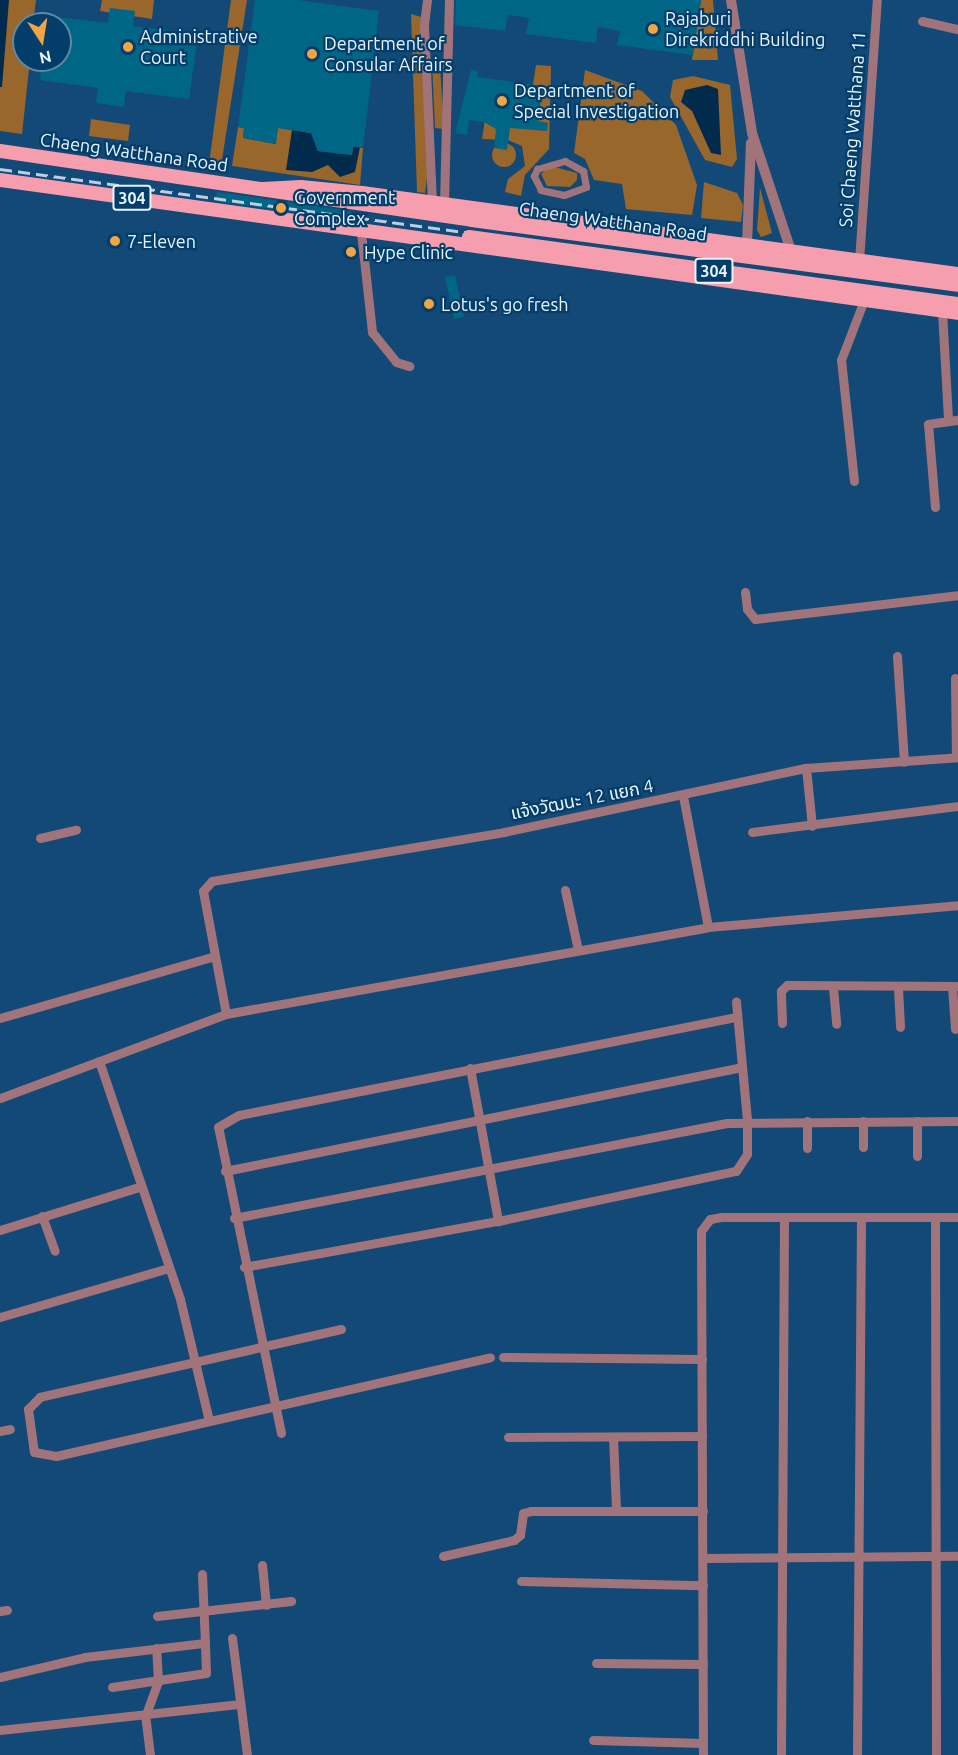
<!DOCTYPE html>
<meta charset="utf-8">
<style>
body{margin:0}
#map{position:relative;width:958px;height:1755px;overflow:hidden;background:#134976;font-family:Ubuntu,"Noto Sans Thai",sans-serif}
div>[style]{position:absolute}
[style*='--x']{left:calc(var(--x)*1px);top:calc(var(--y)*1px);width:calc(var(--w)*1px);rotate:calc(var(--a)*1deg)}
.green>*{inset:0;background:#99672c}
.round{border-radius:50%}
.water>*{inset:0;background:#002b4c}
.building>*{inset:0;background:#006686}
.pedestrian>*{height:7px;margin:-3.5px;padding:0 3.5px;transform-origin:3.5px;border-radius:3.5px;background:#a1747b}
.minor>*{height:9px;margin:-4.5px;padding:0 4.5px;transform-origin:4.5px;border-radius:4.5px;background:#a1747b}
.tertiary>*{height:10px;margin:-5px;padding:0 5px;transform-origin:5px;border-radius:5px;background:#a1747b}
.primary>*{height:14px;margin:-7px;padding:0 7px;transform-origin:7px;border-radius:7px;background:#f79eae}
.rail>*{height:3px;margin-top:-1.5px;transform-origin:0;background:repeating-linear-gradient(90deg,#bbcfe2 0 12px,transparent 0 18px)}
.primary-bridge>*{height:14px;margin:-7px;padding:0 7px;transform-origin:7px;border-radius:7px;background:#f79eae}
.dots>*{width:16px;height:16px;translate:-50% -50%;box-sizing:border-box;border:3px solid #033e6a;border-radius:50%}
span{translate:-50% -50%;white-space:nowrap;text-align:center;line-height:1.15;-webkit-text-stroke:4.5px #033e6a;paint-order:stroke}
.shield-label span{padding:2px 4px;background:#033e6a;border:2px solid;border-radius:4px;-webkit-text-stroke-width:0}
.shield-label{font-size:16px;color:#e9f4ff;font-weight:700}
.poi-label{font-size:18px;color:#e9f4ff}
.left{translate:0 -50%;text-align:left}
.street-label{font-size:18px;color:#e9f4ff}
.north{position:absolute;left:12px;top:12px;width:60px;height:60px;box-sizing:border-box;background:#033e6a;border:2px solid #5f87a6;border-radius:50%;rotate:168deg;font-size:16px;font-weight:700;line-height:24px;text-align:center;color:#e9f4ff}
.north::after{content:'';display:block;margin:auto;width:21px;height:27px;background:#f3a443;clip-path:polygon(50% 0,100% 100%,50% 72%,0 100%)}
</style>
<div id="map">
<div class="green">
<div style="clip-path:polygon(0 0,36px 0,33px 24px,24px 24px,24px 60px,30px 60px,22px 134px,0 131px)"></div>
<div style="clip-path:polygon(102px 0,154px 0,152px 19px,100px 11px)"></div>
<div style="clip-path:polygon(231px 0,247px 0,221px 166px,209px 164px)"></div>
<div style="clip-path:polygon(701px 0,713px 0,718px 60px,692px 60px)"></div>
<div style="clip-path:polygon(411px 14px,421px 17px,429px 164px,425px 193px,417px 192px)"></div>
<div style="clip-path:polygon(432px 63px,440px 66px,444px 129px,435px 128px)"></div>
<div style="clip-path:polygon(536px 65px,551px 66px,549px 149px,525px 175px,521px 196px,505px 192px,508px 179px,525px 166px,522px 146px,508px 140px,482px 139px,485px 120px,527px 123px)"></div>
<div style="clip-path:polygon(585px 70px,642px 91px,676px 125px,697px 185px,692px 215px,626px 209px,622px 184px,594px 180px,585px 159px,574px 153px)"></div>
<div style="clip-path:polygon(693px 76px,730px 85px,737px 159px,732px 167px,705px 160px,670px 97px,673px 80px)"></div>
<div style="clip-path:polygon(91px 119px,130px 125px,128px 141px,89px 136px)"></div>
<div style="clip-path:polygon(238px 127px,244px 128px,243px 138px,275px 144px,278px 128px,311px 133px,318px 151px,352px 155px,353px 147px,363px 148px,360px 185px,232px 166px)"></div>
<div class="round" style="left:492px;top:143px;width:24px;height:24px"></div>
<div style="clip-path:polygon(551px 166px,577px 173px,577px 180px,570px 187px,547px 186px,541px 174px)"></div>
<div style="clip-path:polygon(704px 182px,737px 193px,743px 205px,741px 222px,701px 218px)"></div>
<div style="clip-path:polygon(760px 188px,772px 233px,761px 237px,757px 230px)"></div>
</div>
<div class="water">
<div style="clip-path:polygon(0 0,9px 0,2px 87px,0 87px)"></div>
<div style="clip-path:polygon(707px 85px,718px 89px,721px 155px,711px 153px,692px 111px,681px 102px,685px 90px)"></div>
<div style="clip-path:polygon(292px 130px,311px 133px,318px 151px,352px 155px,353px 147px,360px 147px,355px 172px,340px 177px,328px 165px,312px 172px,286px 170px)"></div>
</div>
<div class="building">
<div style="clip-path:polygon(255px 0,297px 0,379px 11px,363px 148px,353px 147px,352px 155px,318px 151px,311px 133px,278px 128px,276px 144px,243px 138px,244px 128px,238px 127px)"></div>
<div style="clip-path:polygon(456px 0,701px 0,693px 55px,617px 45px,620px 31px,598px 27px,596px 43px,526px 34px,529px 18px,508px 15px,505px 31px,455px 25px)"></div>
<div style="clip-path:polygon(110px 8px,135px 11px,133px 26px,198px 34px,189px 99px,126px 91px,124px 107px,96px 103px,98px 88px,40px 80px,42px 60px,60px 60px,60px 24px,47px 24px,48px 16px,108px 23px)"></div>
<div style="clip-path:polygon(471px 70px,478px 71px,477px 77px,543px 86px,538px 121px,548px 123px,547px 131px,510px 128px,507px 150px,494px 148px,496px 129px,484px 122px,469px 120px,467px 135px,455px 133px)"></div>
<div style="clip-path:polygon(217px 192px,351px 211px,352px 216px,350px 220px,215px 201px)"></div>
<div style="clip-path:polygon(455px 275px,464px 317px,454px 319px,445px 277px)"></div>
</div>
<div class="pedestrian">
<div style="--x:565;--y:161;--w:21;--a:29"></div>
<div style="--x:583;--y:171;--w:16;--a:79"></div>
<div style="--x:586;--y:187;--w:23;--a:160"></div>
<div style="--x:564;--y:195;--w:24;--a:-168"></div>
<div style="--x:541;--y:190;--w:16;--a:-117"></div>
<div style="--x:534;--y:176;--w:8;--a:-67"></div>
<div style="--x:537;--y:169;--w:29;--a:-16"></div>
</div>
<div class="minor">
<div style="--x:427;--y:0;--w:26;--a:97"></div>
<div style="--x:424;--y:26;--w:176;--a:87.4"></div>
<div style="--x:922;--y:21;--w:37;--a:13"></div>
<div style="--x:444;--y:204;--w:204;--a:-88.6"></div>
<div style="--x:361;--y:232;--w:101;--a:83.7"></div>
<div style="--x:372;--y:332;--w:38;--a:51"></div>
<div style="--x:396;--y:362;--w:14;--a:17"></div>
<div style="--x:859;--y:261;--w:262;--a:-86.1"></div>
<div style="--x:942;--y:311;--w:109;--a:86.8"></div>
<div style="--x:854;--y:481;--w:122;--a:-96.1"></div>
<div style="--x:841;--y:360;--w:64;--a:-69"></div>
<div style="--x:935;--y:507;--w:83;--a:-94.8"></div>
<div style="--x:928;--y:424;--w:30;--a:-8"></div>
<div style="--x:745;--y:592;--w:17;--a:83"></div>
<div style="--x:747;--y:609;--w:13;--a:51"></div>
<div style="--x:755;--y:619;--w:204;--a:-6.7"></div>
<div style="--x:897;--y:656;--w:106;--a:86.2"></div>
<div style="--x:955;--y:678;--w:79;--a:89.3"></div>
<div style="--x:806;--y:768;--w:58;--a:84.1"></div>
<div style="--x:683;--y:796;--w:133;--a:79.2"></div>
<div style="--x:752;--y:832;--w:208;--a:-7.2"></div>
<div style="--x:40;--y:838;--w:37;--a:-13"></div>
<div style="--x:565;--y:890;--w:61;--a:77.8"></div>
<div style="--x:952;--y:986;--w:43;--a:86"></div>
<div style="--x:833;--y:987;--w:37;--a:85"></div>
<div style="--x:898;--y:988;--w:39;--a:87"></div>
<div style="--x:226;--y:1014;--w:125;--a:-100.6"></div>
<div style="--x:203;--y:891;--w:13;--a:-48"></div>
<div style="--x:212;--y:881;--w:296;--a:-9.5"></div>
<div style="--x:504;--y:832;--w:309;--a:-12"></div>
<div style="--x:806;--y:768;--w:152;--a:-4.1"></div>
<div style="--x:0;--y:1018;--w:221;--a:-16.1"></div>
<div style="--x:782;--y:1023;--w:32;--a:-92"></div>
<div style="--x:781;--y:991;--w:8;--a:-45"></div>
<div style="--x:787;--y:985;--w:171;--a:0.3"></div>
<div style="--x:99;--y:1061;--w:251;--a:71.2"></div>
<div style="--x:180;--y:1299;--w:125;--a:76.6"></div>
<div style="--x:470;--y:1068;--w:156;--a:79.6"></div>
<div style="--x:0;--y:1098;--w:241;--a:-20.4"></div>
<div style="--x:226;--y:1014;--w:490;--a:-10.2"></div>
<div style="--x:708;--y:927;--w:251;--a:-5"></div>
<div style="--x:807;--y:1121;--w:27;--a:90"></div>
<div style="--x:863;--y:1121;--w:26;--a:90"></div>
<div style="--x:917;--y:1121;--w:35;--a:90"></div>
<div style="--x:225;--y:1171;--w:527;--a:-11.37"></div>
<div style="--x:42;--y:1216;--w:37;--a:70"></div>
<div style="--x:935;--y:1217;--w:538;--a:89.89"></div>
<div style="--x:234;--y:1218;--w:502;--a:-10.91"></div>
<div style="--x:727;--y:1123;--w:231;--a:-0.5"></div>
<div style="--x:0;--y:1230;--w:145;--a:-17.2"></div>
<div style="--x:244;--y:1267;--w:258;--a:-10.3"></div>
<div style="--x:498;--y:1221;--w:243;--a:-11.9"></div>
<div style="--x:736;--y:1171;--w:20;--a:-57"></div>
<div style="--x:747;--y:1154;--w:34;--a:-90"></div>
<div style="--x:747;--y:1120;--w:119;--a:-95.3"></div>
<div style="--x:0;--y:1317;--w:176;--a:-16.2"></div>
<div style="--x:341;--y:1329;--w:309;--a:167.3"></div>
<div style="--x:40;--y:1397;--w:17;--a:135"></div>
<div style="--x:28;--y:1409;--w:43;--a:82.1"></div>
<div style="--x:34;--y:1452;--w:22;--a:10"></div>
<div style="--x:56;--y:1456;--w:445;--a:-12.8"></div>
<div style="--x:503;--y:1357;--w:199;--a:0.6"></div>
<div style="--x:0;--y:1431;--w:10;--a:-11"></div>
<div style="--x:281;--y:1433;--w:312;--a:-101.6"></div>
<div style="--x:218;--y:1127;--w:24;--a:-30"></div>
<div style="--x:239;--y:1115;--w:507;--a:-11.15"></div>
<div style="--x:508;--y:1437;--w:194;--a:-0.3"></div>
<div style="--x:613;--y:1437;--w:73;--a:87.6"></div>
<div style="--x:443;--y:1556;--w:73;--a:-12.7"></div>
<div style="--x:514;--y:1540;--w:8;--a:-40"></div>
<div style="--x:520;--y:1535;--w:22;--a:-82"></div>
<div style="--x:523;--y:1513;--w:8;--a:-14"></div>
<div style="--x:531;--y:1511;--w:172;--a:0"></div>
<div style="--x:704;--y:1558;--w:254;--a:-0.5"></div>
<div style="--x:262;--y:1565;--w:40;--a:84.3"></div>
<div style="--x:521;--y:1581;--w:182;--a:1.3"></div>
<div style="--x:0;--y:1611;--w:7;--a:-8"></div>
<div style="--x:157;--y:1616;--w:135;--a:-6.4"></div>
<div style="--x:232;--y:1638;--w:118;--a:82.7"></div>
<div style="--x:596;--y:1663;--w:107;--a:0.5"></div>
<div style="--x:0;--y:1677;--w:87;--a:-13.2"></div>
<div style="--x:85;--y:1657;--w:121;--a:-6.7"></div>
<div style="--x:205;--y:1643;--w:69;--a:-92.5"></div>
<div style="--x:112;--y:1687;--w:95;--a:-8.5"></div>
<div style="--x:206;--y:1673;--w:30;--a:-92"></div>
<div style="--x:0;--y:1730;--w:242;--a:-6.2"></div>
<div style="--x:593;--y:1740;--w:110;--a:1.6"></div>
<div style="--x:150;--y:1755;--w:38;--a:-97"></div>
<div style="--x:145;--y:1717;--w:37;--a:-70"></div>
<div style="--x:158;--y:1682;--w:34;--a:-93"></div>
<div style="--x:703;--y:1755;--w:524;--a:-90.22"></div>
<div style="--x:701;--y:1231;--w:15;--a:-53"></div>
<div style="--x:710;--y:1219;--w:11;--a:-10"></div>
<div style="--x:721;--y:1217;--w:237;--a:0"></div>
<div style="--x:781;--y:1755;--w:537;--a:-89.68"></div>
<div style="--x:857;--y:1755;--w:536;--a:-89.57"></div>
</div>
<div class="tertiary">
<div style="--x:731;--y:0;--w:135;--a:81"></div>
<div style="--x:752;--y:133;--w:124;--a:71.7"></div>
<div style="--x:747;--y:245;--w:102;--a:-87.8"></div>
</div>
<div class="primary">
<div style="--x:0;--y:151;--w:477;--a:8.3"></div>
<div style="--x:0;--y:180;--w:967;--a:7.9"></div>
<div style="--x:263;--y:189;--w:38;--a:-3"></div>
<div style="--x:301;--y:187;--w:61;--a:5.6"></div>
<div style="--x:362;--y:193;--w:601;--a:7.74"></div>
</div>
<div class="rail">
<div style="--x:0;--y:169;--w:967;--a:7.73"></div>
</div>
<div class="primary-bridge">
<div style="--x:472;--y:220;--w:490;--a:7.6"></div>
<div style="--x:469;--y:237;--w:494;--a:7.8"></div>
</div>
<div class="dots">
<div style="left:653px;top:29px;background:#f3a443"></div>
<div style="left:128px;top:47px;background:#f3a443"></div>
<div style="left:312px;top:54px;background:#f3a443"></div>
<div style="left:502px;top:101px;background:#f3a443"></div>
<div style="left:281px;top:208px;background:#f3a443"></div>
<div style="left:115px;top:241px;background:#f3a443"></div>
<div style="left:351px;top:252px;background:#f3a443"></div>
<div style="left:429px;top:304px;background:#f3a443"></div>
</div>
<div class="shield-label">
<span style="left:132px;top:198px">304</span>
<span style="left:714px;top:271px">304</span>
</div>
<div class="poi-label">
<span class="left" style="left:665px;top:29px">Rajaburi<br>Direkriddhi Building</span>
<span class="left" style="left:140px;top:47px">Administrative<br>Court</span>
<span class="left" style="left:324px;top:54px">Department of<br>Consular Affairs</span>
<span class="left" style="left:514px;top:101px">Department of<br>Special Investigation</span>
<span class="left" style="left:294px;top:208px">Government<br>Complex</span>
<span class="left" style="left:127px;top:241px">7-Eleven</span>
<span class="left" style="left:364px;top:252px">Hype Clinic</span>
<span class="left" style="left:441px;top:304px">Lotus's go fresh</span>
</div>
<div class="street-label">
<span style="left:852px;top:129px;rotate:-86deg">Soi Chaeng Watthana 11</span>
<span style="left:134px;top:152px;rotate:8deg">Chaeng Watthana Road</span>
<span style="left:613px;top:221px;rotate:8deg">Chaeng Watthana Road</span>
<span style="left:582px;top:799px;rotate:-11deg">แจ้งวัฒนะ 12 แยก 4</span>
</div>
<div class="north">N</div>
</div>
